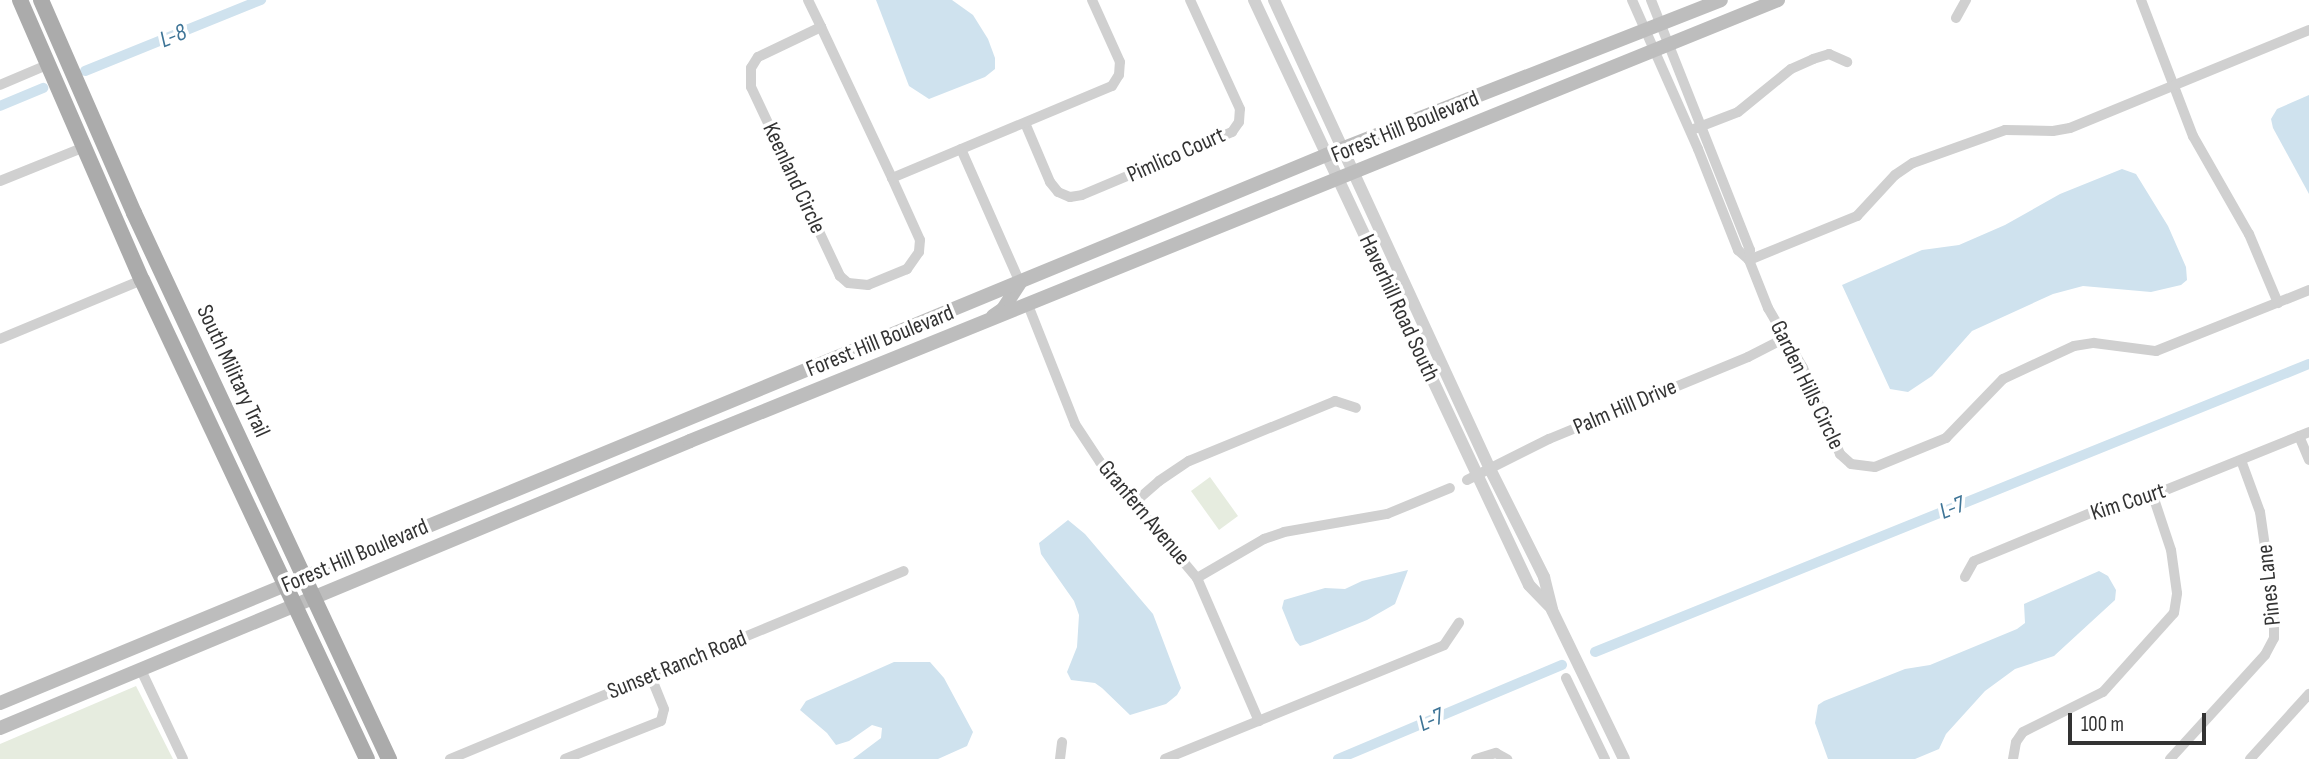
<!DOCTYPE html>
<style>
body{margin:0}
#map{position:relative;width:2309px;height:759px;overflow:hidden;background:#fff;font-family:"Sofia Sans Condensed",sans-serif}
div>[style]{position:absolute}
[style*='--x']{left:calc(var(--x)*1px);top:calc(var(--y)*1px);width:calc(var(--w)*1px);rotate:calc(var(--a)*1deg)}
.green>*{inset:0;background:#e6ecdf}
.water>*{inset:0;background:#cfe2ee}
.canal>*{height:10px;margin:-5px;padding:0 5px;transform-origin:5px;border-radius:5px;background:#cfe2ee}
.minor>*{height:10px;margin:-5px;padding:0 5px;transform-origin:5px;border-radius:5px;background:#d0d0d0}
.tertiary>*{height:12px;margin:-6px;padding:0 6px;transform-origin:6px;border-radius:6px;background:#d0d0d0}
.secondary>*{height:14px;margin:-7px;padding:0 7px;transform-origin:7px;border-radius:7px;background:#bdbdbd}
.primary>*{height:16px;margin:-8px;padding:0 8px;transform-origin:8px;border-radius:8px;background:#ababab}
span{translate:-50% -50%;white-space:nowrap;text-align:center;line-height:1.15;-webkit-text-stroke:7px #fff;paint-order:stroke}
.street-label{font-size:23px;color:#333}
.water-label{font-size:24px;color:#3f7597;font-style:italic}
.scale{position:absolute;left:2068px;top:713px;width:138px;height:32px;box-sizing:border-box;border:4px solid #333;border-top:0;padding-left:9px;font-size:21px;line-height:24px;white-space:nowrap;color:#333;-webkit-text-stroke:5px #fff;paint-order:stroke}
</style>
<div id="map">
<div class="green">
<div style="clip-path:polygon(1210px 477px,1238px 516px,1219px 530px,1191px 491px)"></div>
<div style="clip-path:polygon(136px 686px,173px 759px,0 759px,0 744px)"></div>
</div>
<div class="water">
<div style="clip-path:polygon(876px 0,952px 0,973px 15px,988px 39px,995px 58px,995px 69px,985px 77px,929px 99px,909px 86px)"></div>
<div style="clip-path:polygon(2309px 95px,2309px 194px,2273px 128px,2271px 119px,2277px 109px)"></div>
<div style="clip-path:polygon(2122px 169px,2136px 174px,2168px 226px,2186px 267px,2187px 280px,2181px 285px,2151px 292px,2083px 286px,2053px 294px,1972px 331px,1932px 376px,1908px 392px,1890px 389px,1842px 285px,1922px 250px,1959px 245px,2005px 225px,2060px 194px)"></div>
<div style="clip-path:polygon(1068px 520px,1085px 534px,1153px 614px,1181px 688px,1177px 695px,1166px 704px,1130px 715px,1102px 688px,1095px 683px,1071px 680px,1067px 672px,1077px 647px,1079px 615px,1074px 601px,1041px 554px,1039px 543px)"></div>
<div style="clip-path:polygon(1408px 570px,1395px 604px,1367px 620px,1310px 643px,1300px 646px,1295px 640px,1282px 608px,1284px 600px,1325px 588px,1345px 589px,1362px 581px)"></div>
<div style="clip-path:polygon(2099px 571px,2108px 576px,2116px 590px,2115px 600px,2054px 656px,2015px 669px,1985px 691px,1946px 734px,1939px 749px,1915px 759px,1828px 759px,1815px 723px,1818px 705px,1824px 701px,1905px 669px,1930px 665px,2017px 629px,2025px 623px,2024px 604px)"></div>
<div style="clip-path:polygon(894px 662px,930px 662px,944px 678px,973px 732px,967px 746px,938px 759px,853px 759px,881px 738px,882px 728px,872px 725px,849px 741px,836px 745px,827px 733px,800px 710px,806px 701px)"></div>
</div>
<div class="canal">
<div style="--x:85;--y:71;--w:190;--a:-22"></div>
<div style="--x:0;--y:106;--w:47;--a:-22.7"></div>
<div style="--x:1595;--y:652;--w:770;--a:-21.97"></div>
<div style="--x:1338;--y:759;--w:243;--a:-22.8"></div>
</div>
<div class="minor">
<div style="--x:808;--y:0;--w:30;--a:64"></div>
<div style="--x:821;--y:27;--w:167;--a:64.8"></div>
<div style="--x:892;--y:178;--w:68;--a:65.7"></div>
<div style="--x:920;--y:240;--w:12;--a:95"></div>
<div style="--x:919;--y:252;--w:21;--a:125"></div>
<div style="--x:907;--y:269;--w:42;--a:157.7"></div>
<div style="--x:868;--y:285;--w:20;--a:-174"></div>
<div style="--x:848;--y:283;--w:11;--a:-139"></div>
<div style="--x:840;--y:276;--w:209;--a:-115.2"></div>
<div style="--x:751;--y:87;--w:19;--a:-90"></div>
<div style="--x:751;--y:68;--w:13;--a:-58"></div>
<div style="--x:758;--y:57;--w:70;--a:-25.5"></div>
<div style="--x:1632;--y:0;--w:163;--a:66.1"></div>
<div style="--x:1698;--y:149;--w:109;--a:68.4"></div>
<div style="--x:1738;--y:250;--w:15;--a:42"></div>
<div style="--x:1651;--y:0;--w:269;--a:68.4"></div>
<div style="--x:1750;--y:250;--w:10;--a:96"></div>
<div style="--x:1749;--y:260;--w:52;--a:68.4"></div>
<div style="--x:1768;--y:308;--w:69;--a:59.7"></div>
<div style="--x:1803;--y:368;--w:94;--a:66.7"></div>
<div style="--x:1840;--y:454;--w:15;--a:42"></div>
<div style="--x:1851;--y:464;--w:24;--a:7"></div>
<div style="--x:1875;--y:467;--w:77;--a:-22.2"></div>
<div style="--x:1946;--y:438;--w:82;--a:-46"></div>
<div style="--x:2003;--y:379;--w:78;--a:-24.9"></div>
<div style="--x:2074;--y:346;--w:20;--a:-9"></div>
<div style="--x:2094;--y:343;--w:63;--a:7.4"></div>
<div style="--x:2156;--y:351;--w:165;--a:-21.7"></div>
<div style="--x:2141;--y:0;--w:146;--a:69.1"></div>
<div style="--x:2193;--y:136;--w:113;--a:60.3"></div>
<div style="--x:2249;--y:234;--w:75;--a:67.2"></div>
<div style="--x:1956;--y:18;--w:21;--a:-61"></div>
<div style="--x:0;--y:85;--w:51;--a:-23.1"></div>
<div style="--x:1025;--y:123;--w:64;--a:67"></div>
<div style="--x:1050;--y:182;--w:13;--a:51"></div>
<div style="--x:1058;--y:192;--w:13;--a:23"></div>
<div style="--x:1070;--y:197;--w:12;--a:-9"></div>
<div style="--x:1082;--y:195;--w:163;--a:-22.8"></div>
<div style="--x:1232;--y:132;--w:12;--a:-55"></div>
<div style="--x:1239;--y:122;--w:13;--a:-86"></div>
<div style="--x:1240;--y:109;--w:120;--a:-114.6"></div>
<div style="--x:1694;--y:129;--w:47;--a:-21.1"></div>
<div style="--x:1738;--y:112;--w:68;--a:-39.1"></div>
<div style="--x:1791;--y:69;--w:24;--a:-24"></div>
<div style="--x:1813;--y:59;--w:17;--a:-17"></div>
<div style="--x:1829;--y:54;--w:20;--a:24"></div>
<div style="--x:961;--y:149;--w:146;--a:66.2"></div>
<div style="--x:892;--y:178;--w:238;--a:-22.7"></div>
<div style="--x:1112;--y:86;--w:13;--a:-58"></div>
<div style="--x:1119;--y:75;--w:13;--a:-86"></div>
<div style="--x:1120;--y:62;--w:68;--a:-114.3"></div>
<div style="--x:0;--y:181;--w:88;--a:-21.9"></div>
<div style="--x:1749;--y:260;--w:117;--a:-22.2"></div>
<div style="--x:1857;--y:216;--w:56;--a:-47.2"></div>
<div style="--x:1895;--y:175;--w:22;--a:-34"></div>
<div style="--x:1913;--y:163;--w:98;--a:-19.7"></div>
<div style="--x:2005;--y:130;--w:48;--a:1.2"></div>
<div style="--x:2053;--y:131;--w:17;--a:-10"></div>
<div style="--x:2070;--y:128;--w:258;--a:-22.3"></div>
<div style="--x:1028;--y:305;--w:128;--a:68.4"></div>
<div style="--x:1075;--y:424;--w:45;--a:56.7"></div>
<div style="--x:1100;--y:462;--w:151;--a:50.1"></div>
<div style="--x:1197;--y:578;--w:156;--a:66.6"></div>
<div style="--x:0;--y:339;--w:154;--a:-22.6"></div>
<div style="--x:2299;--y:436;--w:26;--a:67"></div>
<div style="--x:1467;--y:480;--w:92;--a:-26.6"></div>
<div style="--x:1549;--y:439;--w:215;--a:-22.4"></div>
<div style="--x:1748;--y:357;--w:42;--a:-27.2"></div>
<div style="--x:1135;--y:502;--w:32;--a:-41"></div>
<div style="--x:1159;--y:481;--w:36;--a:-34"></div>
<div style="--x:1189;--y:461;--w:158;--a:-22.3"></div>
<div style="--x:1335;--y:401;--w:22;--a:18"></div>
<div style="--x:1965;--y:577;--w:18;--a:-61"></div>
<div style="--x:1974;--y:561;--w:129;--a:-22.4"></div>
<div style="--x:2093;--y:512;--w:39;--a:-12"></div>
<div style="--x:2131;--y:504;--w:192;--a:-22"></div>
<div style="--x:1197;--y:578;--w:78;--a:-30.2"></div>
<div style="--x:1264;--y:539;--w:21;--a:-19"></div>
<div style="--x:1284;--y:532;--w:105;--a:-9.9"></div>
<div style="--x:1387;--y:514;--w:68;--a:-22.4"></div>
<div style="--x:141;--y:670;--w:98;--a:64.7"></div>
<div style="--x:1566;--y:678;--w:90;--a:64.3"></div>
<div style="--x:450;--y:759;--w:491;--a:-22.5"></div>
<div style="--x:565;--y:759;--w:103;--a:-21.6"></div>
<div style="--x:661;--y:721;--w:12;--a:-76"></div>
<div style="--x:664;--y:709;--w:35;--a:-112"></div>
<div style="--x:1060;--y:759;--w:17;--a:-83"></div>
<div style="--x:1165;--y:759;--w:301;--a:-22.2"></div>
<div style="--x:1444;--y:645;--w:27;--a:-56"></div>
<div style="--x:1476;--y:759;--w:21;--a:-17"></div>
<div style="--x:1496;--y:753;--w:13;--a:29"></div>
<div style="--x:2013;--y:759;--w:17;--a:-80"></div>
<div style="--x:2016;--y:742;--w:12;--a:-55"></div>
<div style="--x:2023;--y:732;--w:89;--a:-26.6"></div>
<div style="--x:2103;--y:692;--w:106;--a:-48.1"></div>
<div style="--x:2174;--y:613;--w:20;--a:-81"></div>
<div style="--x:2177;--y:593;--w:43;--a:-97.9"></div>
<div style="--x:2171;--y:550;--w:57;--a:-108.4"></div>
<div style="--x:2170;--y:759;--w:141;--a:-47.6"></div>
<div style="--x:2265;--y:655;--w:19;--a:-62"></div>
<div style="--x:2274;--y:638;--w:29;--a:-90"></div>
<div style="--x:2274;--y:609;--w:98;--a:-98.2"></div>
<div style="--x:2260;--y:512;--w:55;--a:-110.1"></div>
<div style="--x:2250;--y:759;--w:88;--a:-47.8"></div>
</div>
<div class="tertiary">
<div style="--x:1254;--y:0;--w:646;--a:64.82"></div>
<div style="--x:1529;--y:585;--w:30;--a:46"></div>
<div style="--x:1274;--y:0;--w:516;--a:65.27"></div>
<div style="--x:1490;--y:469;--w:121;--a:63.4"></div>
<div style="--x:1544;--y:577;--w:34;--a:76"></div>
<div style="--x:1552;--y:610;--w:165;--a:64.2"></div>
</div>
<div class="secondary">
<div style="--x:993;--y:316;--w:12;--a:-35"></div>
<div style="--x:1003;--y:309;--w:31;--a:-57"></div>
<div style="--x:0;--y:703;--w:1435;--a:-22.45"></div>
<div style="--x:1326;--y:155;--w:424;--a:-21.4"></div>
<div style="--x:0;--y:728;--w:747;--a:-22.58"></div>
<div style="--x:690;--y:441;--w:1174;--a:-22.06"></div>
</div>
<div class="primary">
<div style="--x:20;--y:0;--w:305;--a:66.5"></div>
<div style="--x:142;--y:280;--w:529;--a:64.84"></div>
<div style="--x:41;--y:0;--w:232;--a:66.4"></div>
<div style="--x:134;--y:213;--w:603;--a:64.97"></div>
</div>
<div class="street-label">
<span style="left:1405px;top:127px;rotate:-22deg">Forest Hill Boulevard</span>
<span style="left:1176px;top:155px;rotate:-24deg">Pimlico Court</span>
<span style="left:794px;top:178px;rotate:65deg">Keenland Circle</span>
<span style="left:1399px;top:308px;rotate:65deg">Haverhill Road South</span>
<span style="left:880px;top:341px;rotate:-22deg">Forest Hill Boulevard</span>
<span style="left:233px;top:371px;rotate:65deg">South Military Trail</span>
<span style="left:1807px;top:385px;rotate:64deg">Garden Hills Circle</span>
<span style="left:1625px;top:407px;rotate:-23deg">Palm Hill Drive</span>
<span style="left:2128px;top:502px;rotate:-18deg">Kim Court</span>
<span style="left:1144px;top:513px;rotate:50deg">Granfern Avenue</span>
<span style="left:355px;top:556px;rotate:-23deg">Forest Hill Boulevard</span>
<span style="left:2269px;top:585px;rotate:-96deg">Pines Lane</span>
<span style="left:677px;top:665px;rotate:-22deg">Sunset Ranch Road</span>
</div>
<div class="water-label">
<span style="left:173px;top:36px;rotate:-22deg">L-8</span>
<span style="left:1952px;top:508px;rotate:-22deg">L-7</span>
<span style="left:1431px;top:720px;rotate:-23deg">L-7</span>
</div>
<div class="scale">100 m</div>
</div>
